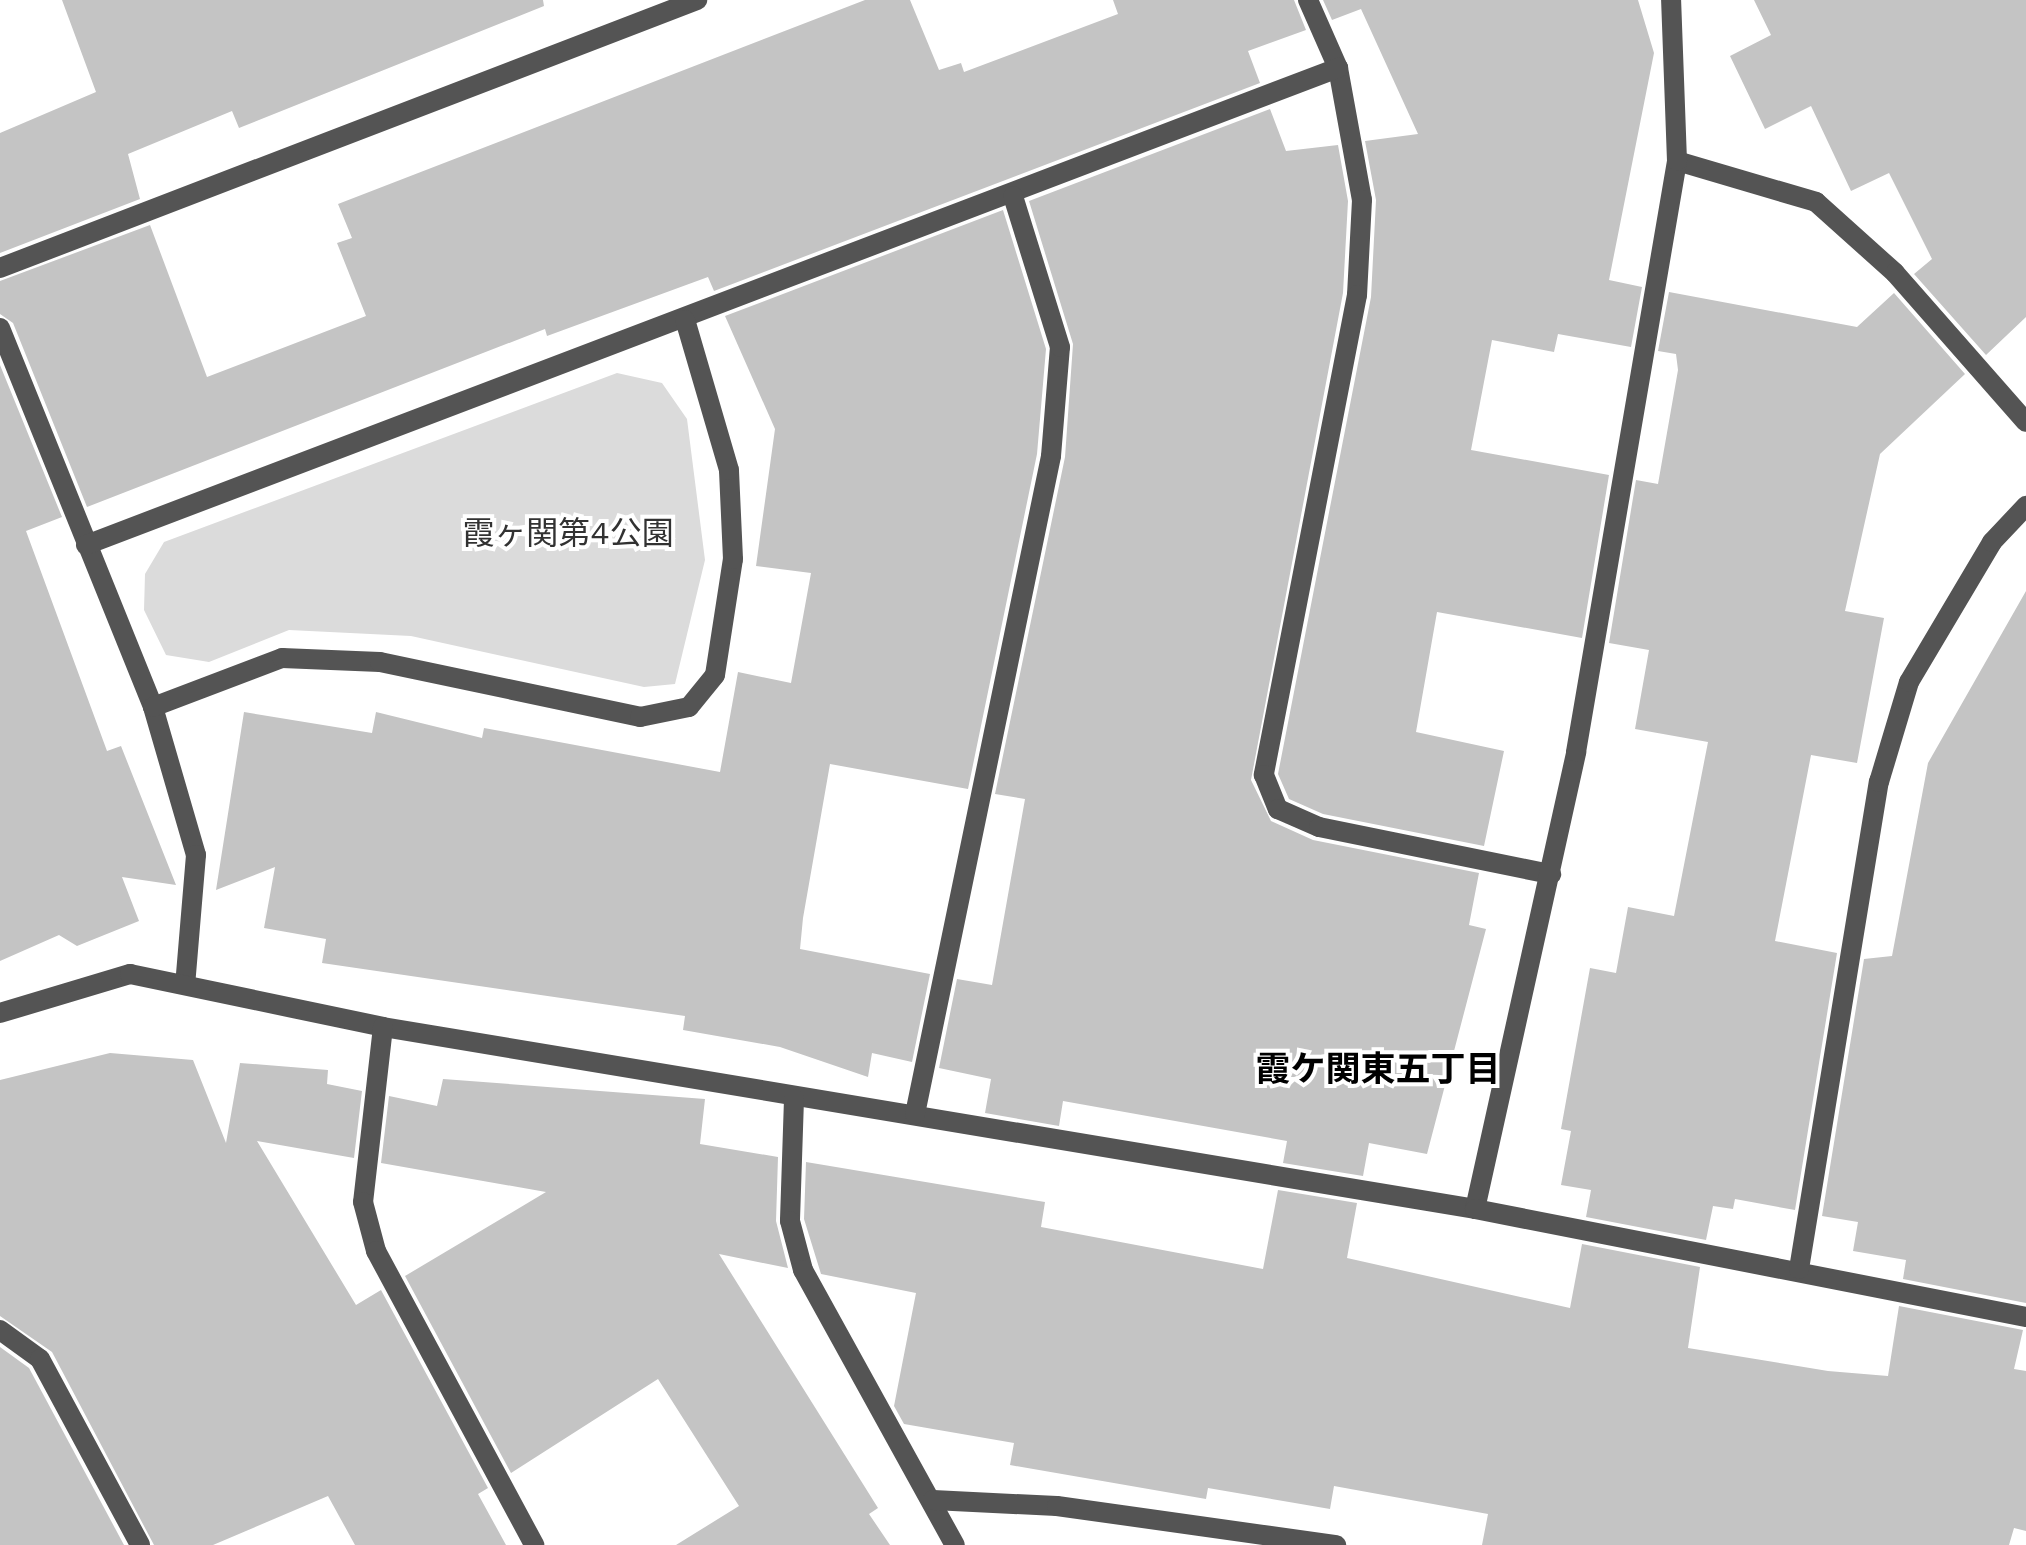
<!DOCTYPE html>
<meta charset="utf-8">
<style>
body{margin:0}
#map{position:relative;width:2026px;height:1545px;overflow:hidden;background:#fff;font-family:"Work Sans","Noto Sans JP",sans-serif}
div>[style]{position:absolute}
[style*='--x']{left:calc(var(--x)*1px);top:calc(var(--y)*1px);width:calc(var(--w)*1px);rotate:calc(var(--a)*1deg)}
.green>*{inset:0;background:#dbdbdb}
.building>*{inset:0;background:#c4c4c4}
.street>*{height:20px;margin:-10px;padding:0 10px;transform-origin:10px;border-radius:10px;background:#545454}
span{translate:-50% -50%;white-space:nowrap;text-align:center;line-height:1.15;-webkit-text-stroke:8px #fff;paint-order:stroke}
.park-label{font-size:32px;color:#323232}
.neighbourhood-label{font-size:35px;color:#000;font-weight:700}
</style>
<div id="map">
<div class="green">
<div style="clip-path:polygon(617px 373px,662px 383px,687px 419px,705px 560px,675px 684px,644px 687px,411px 636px,289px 630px,209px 662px,166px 655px,144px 610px,145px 574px,164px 542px)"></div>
</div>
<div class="building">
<div style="clip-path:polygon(62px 0,543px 0,544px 6px,239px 128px,232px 111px,128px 154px,140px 199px,0 253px,0 133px,96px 92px)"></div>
<div style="clip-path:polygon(865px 0,910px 0,939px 70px,961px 63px,964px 72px,1118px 14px,1113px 0,1294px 0,1306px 30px,1248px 51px,1260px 83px,714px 291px,708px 277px,547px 336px,545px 329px,87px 507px,13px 323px,0 314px,0 281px,150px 225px,207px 377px,366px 316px,337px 243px,352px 238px,338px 204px)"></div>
<div style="clip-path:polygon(1323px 0,1638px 0,1654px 53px,1609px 280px,1642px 287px,1631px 347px,1558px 334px,1554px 352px,1492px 340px,1471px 450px,1609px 475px,1582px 638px,1437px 612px,1416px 732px,1504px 751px,1484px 846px,1323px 814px,1289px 799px,1278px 774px,1371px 297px,1376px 200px,1365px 141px,1418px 134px,1361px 9px,1332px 20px)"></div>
<div style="clip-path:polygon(1754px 0,2026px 0,2026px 317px,1986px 355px,1914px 274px,1932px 259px,1889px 173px,1851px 191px,1811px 106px,1765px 129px,1730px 56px,1771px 35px)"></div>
<div style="clip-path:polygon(1270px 109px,1286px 151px,1338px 145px,1348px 201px,1343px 293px,1251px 780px,1271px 821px,1313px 840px,1479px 873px,1469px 925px,1486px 929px,1427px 1154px,1369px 1143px,1363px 1176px,1283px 1163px,1287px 1141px,1063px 1101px,1059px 1126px,985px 1113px,991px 1079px,939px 1068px,957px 979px,992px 985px,1025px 799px,995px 794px,1065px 457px,1073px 344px,1029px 201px)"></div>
<div style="clip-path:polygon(1003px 210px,1046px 349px,1037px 454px,968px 789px,830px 764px,803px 918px,800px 949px,930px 974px,912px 1062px,872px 1053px,868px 1077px,780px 1047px,683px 1030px,685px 1016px,322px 963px,326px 939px,264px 928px,275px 867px,216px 890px,244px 712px,372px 733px,376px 712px,482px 738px,484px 728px,720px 772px,738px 672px,791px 683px,811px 573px,756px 566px,775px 429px,725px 316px)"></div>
<div style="clip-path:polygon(1669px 292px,1857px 327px,1894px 293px,1965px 374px,1880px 454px,1845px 611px,1884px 618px,1857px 763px,1811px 755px,1775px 941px,1837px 953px,1795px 1210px,1735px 1199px,1733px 1209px,1713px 1206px,1706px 1240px,1586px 1217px,1591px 1190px,1561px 1185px,1571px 1131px,1561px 1129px,1590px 968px,1616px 973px,1628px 907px,1674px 916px,1708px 742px,1635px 729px,1649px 650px,1609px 643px,1636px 480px,1658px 484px,1678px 370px,1676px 354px,1658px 351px)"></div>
<div style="clip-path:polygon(0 365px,62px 517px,26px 531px,107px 751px,121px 746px,176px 885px,122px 877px,139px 921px,77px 946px,59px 935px,0 961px)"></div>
<div style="clip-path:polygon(2026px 591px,2026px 1303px,1903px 1279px,1906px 1260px,1853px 1251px,1858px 1222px,1822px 1216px,1864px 959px,1892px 956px,1928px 763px)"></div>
<div style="clip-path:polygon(110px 1053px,193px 1060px,226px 1143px,240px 1063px,328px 1070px,327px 1084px,362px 1091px,354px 1158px,257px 1141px,356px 1305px,381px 1290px,488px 1488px,478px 1494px,506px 1545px,355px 1545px,328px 1496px,213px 1545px,154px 1545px,52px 1352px,0 1316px,0 1080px)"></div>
<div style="clip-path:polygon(443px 1079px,705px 1099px,700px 1144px,778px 1157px,776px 1221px,788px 1268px,719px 1254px,878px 1508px,869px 1514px,890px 1545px,676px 1545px,739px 1506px,658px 1379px,511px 1473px,405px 1276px,546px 1192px,381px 1163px,389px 1096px,437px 1106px)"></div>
<div style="clip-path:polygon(806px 1162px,1045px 1202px,1041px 1227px,1263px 1269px,1278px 1190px,1357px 1203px,1347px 1258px,1570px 1308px,1582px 1244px,1700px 1267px,1688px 1348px,1828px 1371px,1888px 1376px,1899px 1306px,2023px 1330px,2014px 1369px,2026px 1371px,2026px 1531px,2014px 1528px,2009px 1545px,1482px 1545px,1488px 1514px,1334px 1486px,1330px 1509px,1208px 1488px,1206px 1499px,1010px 1465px,1014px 1443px,904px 1424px,894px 1406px,916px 1293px,821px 1274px,804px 1219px)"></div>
<div style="clip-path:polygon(0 1347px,29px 1368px,124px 1545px,0 1545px)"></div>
</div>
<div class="street">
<div style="--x:1308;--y:0;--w:74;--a:66.2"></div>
<div style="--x:1338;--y:68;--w:134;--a:79.7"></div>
<div style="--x:1362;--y:200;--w:95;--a:93"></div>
<div style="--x:1357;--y:295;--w:489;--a:101"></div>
<div style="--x:1264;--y:775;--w:37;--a:68"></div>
<div style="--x:1278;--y:809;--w:45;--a:23.7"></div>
<div style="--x:1319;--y:827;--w:237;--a:11.5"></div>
<div style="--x:1677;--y:161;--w:145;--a:16.4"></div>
<div style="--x:1816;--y:202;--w:106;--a:41.9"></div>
<div style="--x:1895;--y:273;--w:198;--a:48.7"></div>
<div style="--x:0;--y:268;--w:747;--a:-21.03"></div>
<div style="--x:0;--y:328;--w:409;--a:68"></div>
<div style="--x:153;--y:707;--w:154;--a:73.8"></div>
<div style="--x:196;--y:855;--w:130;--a:94.8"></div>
<div style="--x:86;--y:545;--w:1340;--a:-20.86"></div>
<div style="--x:153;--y:707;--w:138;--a:-20.8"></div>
<div style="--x:282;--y:658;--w:98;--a:2.3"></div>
<div style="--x:380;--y:662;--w:266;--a:11.9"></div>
<div style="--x:640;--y:717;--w:50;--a:-11.5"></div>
<div style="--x:689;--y:707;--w:41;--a:-50.9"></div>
<div style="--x:715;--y:675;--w:117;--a:-81.2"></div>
<div style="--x:733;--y:559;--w:89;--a:-92.6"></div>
<div style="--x:729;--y:470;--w:156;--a:-106.3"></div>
<div style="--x:0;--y:1013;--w:136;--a:-16.7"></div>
<div style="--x:130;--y:974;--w:258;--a:11.8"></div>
<div style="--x:383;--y:1027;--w:1107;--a:9.46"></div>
<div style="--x:1475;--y:1209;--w:468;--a:-77.5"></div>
<div style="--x:1576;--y:752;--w:600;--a:-80.3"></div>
<div style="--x:1677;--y:161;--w:161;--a:-92.1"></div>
<div style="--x:383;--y:1027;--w:176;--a:96.5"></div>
<div style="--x:363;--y:1202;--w:51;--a:75.1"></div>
<div style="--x:376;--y:1251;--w:334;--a:61.7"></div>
<div style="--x:794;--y:1099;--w:122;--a:91.9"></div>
<div style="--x:790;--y:1221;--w:51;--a:75.1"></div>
<div style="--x:803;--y:1270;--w:314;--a:61.1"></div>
<div style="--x:915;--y:1114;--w:672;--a:-78.32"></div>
<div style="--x:1051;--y:456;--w:109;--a:-85.3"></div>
<div style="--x:1060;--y:347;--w:158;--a:-107.3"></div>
<div style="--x:1475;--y:1209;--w:561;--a:11.09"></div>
<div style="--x:1799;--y:1269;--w:494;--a:-80.7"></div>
<div style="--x:1879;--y:782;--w:104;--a:-73.3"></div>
<div style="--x:1909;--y:682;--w:163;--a:-59.3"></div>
<div style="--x:1992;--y:542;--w:50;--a:-46.6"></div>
<div style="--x:0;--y:1330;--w:49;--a:35.9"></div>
<div style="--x:40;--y:1359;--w:211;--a:61.7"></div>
<div style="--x:933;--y:1500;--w:124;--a:2.8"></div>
<div style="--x:1057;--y:1506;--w:282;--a:8"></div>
</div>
<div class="park-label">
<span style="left:568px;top:533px">霞ヶ関第4公園</span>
</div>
<div class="neighbourhood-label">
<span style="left:1378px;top:1069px">霞ケ関東五丁目</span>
</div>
</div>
